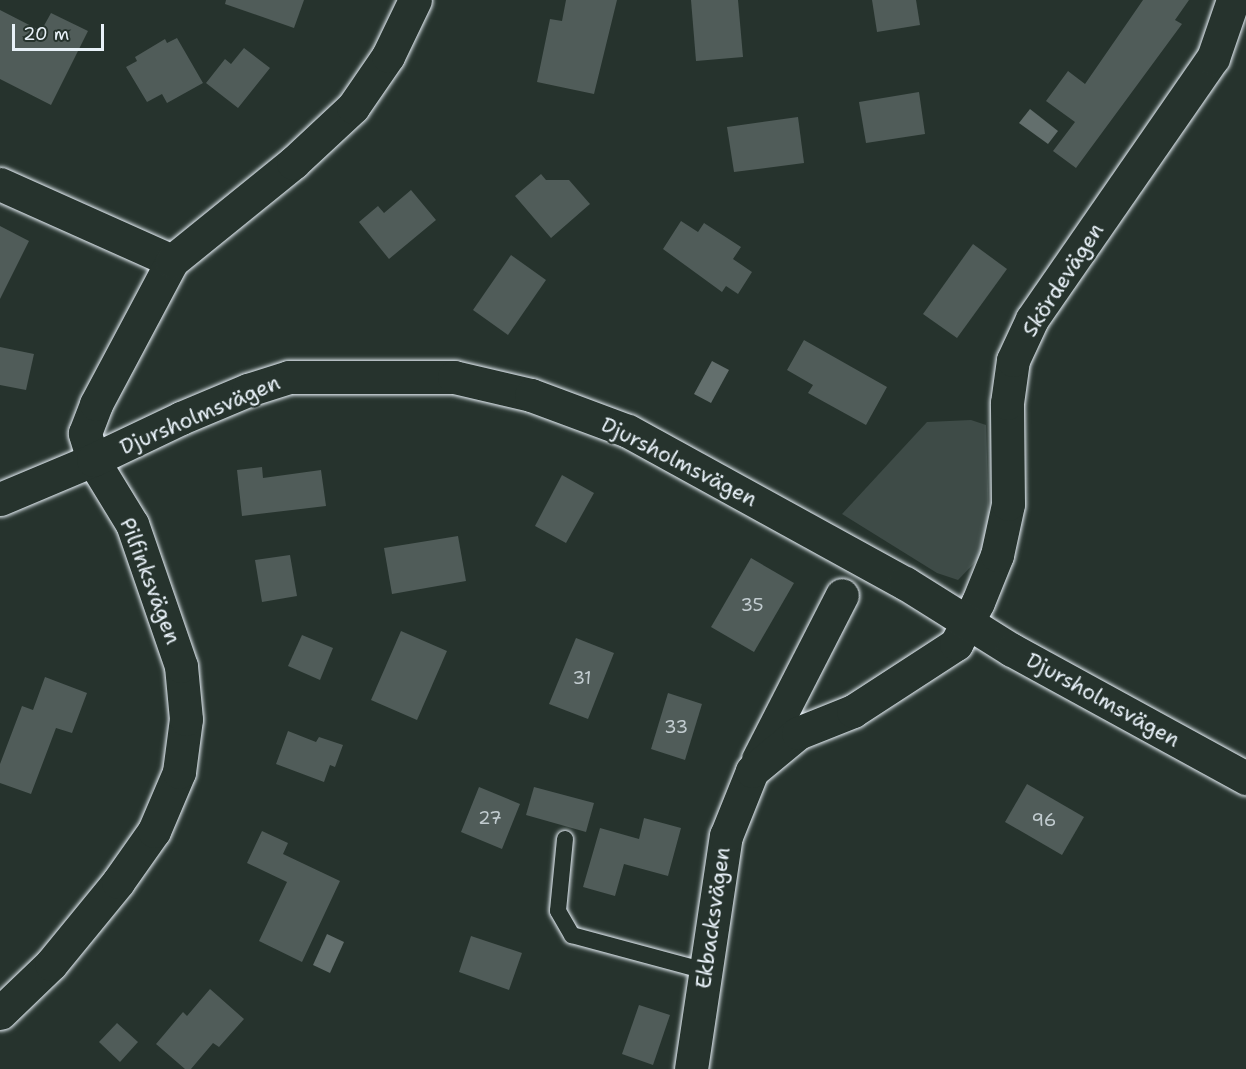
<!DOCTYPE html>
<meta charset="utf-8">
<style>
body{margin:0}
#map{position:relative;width:1246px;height:1069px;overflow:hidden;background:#26332d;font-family:"Shantell Sans",sans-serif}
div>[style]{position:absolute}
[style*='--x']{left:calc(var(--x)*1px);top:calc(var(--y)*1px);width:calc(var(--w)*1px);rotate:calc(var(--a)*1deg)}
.green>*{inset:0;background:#3e4b47}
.water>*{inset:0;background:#636f6d}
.building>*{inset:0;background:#505c59}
.roads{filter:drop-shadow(0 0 2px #e8f1f8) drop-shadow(0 0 2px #e8f1f8)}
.lane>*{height:16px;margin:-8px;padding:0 8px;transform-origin:8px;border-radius:8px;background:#26332d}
.street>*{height:33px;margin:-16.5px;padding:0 16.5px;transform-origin:16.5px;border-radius:16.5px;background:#26332d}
.secondary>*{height:33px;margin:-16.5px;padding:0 16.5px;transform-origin:16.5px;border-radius:16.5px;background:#26332d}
span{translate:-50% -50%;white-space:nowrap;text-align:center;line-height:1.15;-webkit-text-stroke:4.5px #26332d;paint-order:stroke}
.number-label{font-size:18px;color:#c2ccd0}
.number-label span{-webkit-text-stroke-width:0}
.street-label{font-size:21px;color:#e8f1f8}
.scale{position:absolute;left:12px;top:24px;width:92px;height:27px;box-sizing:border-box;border:3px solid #e8f1f8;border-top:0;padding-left:8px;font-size:18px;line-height:21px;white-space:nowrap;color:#e8f1f8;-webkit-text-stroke:4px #26332d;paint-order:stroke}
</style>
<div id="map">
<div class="green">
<div style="clip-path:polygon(971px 420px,986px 425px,989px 520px,983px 554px,958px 580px,937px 573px,842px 514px,927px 422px)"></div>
</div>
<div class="water">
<div style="clip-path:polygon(1030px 109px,1058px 131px,1048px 144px,1019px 123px)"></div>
<div style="clip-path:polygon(712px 361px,729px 370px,711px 403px,694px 394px)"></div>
<div style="clip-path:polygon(327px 934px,344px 942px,330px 973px,313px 965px)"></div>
</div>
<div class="building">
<div style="clip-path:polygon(226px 0,304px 0,294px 28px,225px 4px)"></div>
<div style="clip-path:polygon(566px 0,617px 0,594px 94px,537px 82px,550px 19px,562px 21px)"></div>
<div style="clip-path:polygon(691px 0,738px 0,743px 57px,696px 61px)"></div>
<div style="clip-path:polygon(872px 0,916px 0,920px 25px,877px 32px)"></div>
<div style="clip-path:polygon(1143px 0,1189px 0,1175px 20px,1182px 24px,1076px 168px,1053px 151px,1075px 122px,1046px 101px,1068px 71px,1085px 84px)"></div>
<div style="clip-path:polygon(0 10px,41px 31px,51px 13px,88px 31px,51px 105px,0 79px)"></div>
<div style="clip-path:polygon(177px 38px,203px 83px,167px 103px,162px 94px,147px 102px,126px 67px,137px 61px,135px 57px,165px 39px,167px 43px)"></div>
<div style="clip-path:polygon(244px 48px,270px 68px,238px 108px,206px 83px,225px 59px,231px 64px)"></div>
<div style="clip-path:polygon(919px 92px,925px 134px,866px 143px,859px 102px)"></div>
<div style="clip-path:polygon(798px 117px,804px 163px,734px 172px,727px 127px)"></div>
<div style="clip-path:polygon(541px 174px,546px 180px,569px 180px,590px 204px,551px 238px,515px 196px)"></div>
<div style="clip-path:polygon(411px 190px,436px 220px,389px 259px,359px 222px,378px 206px,384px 213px)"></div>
<div style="clip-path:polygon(681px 221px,698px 232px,704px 223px,741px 247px,733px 259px,752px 272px,738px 294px,726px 286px,722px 292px,663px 249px)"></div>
<div style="clip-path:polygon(0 226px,29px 241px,0 299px)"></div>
<div style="clip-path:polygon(973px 244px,1007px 269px,957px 338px,923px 314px)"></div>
<div style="clip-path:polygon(511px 255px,546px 280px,508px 335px,473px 310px)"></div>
<div style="clip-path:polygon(804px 340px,887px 387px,866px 425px,808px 393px,813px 385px,787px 370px)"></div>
<div style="clip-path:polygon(0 347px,34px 354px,26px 390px,0 385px)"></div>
<div style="clip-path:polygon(262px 467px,263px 478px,321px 470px,326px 506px,242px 516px,237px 470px)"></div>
<div style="clip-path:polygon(562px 475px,594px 493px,566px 543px,535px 526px)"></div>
<div style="clip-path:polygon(458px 536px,466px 581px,392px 594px,384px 548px)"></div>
<div style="clip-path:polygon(290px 555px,297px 596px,262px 602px,255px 560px)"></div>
<div style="clip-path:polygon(751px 558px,794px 583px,754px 652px,711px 627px)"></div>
<div style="clip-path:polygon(401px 631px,447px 651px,417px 720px,371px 700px)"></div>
<div style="clip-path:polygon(302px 635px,333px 648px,320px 680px,288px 666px)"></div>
<div style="clip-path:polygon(576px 638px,614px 653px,588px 719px,549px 704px)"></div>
<div style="clip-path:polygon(45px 677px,87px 693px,72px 733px,56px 728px,31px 794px,0 783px,0 764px,22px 706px,33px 710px)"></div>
<div style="clip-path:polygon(668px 693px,702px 704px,685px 760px,651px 749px)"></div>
<div style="clip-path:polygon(288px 731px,316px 742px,319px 737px,343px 745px,335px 767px,330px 765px,324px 782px,276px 764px)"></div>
<div style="clip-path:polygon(1027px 784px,1084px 817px,1062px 855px,1005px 822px)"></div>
<div style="clip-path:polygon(479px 787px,520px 804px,502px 849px,461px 832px)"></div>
<div style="clip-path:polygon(534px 787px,594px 803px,586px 832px,526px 815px)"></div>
<div style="clip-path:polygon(644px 818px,681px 828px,668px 876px,624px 864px,615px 896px,583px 887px,600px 828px,639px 839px)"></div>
<div style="clip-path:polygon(262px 831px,288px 843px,283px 854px,340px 881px,302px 962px,259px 941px,287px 882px,247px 863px)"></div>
<div style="clip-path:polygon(471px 936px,522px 953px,509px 990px,459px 972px)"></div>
<div style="clip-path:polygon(210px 989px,244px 1019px,219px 1047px,213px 1043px,191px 1069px,185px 1069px,156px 1044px,183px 1012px,187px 1016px)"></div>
<div style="clip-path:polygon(639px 1005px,670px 1015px,653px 1065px,622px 1054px)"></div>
<div style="clip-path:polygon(117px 1023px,138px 1042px,120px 1062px,99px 1042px)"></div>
</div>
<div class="roads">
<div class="lane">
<div style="--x:565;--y:839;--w:72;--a:95.6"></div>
<div style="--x:558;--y:911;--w:28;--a:60"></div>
<div style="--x:572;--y:935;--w:138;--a:15.1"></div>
</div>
<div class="street">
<div style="--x:0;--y:184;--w:188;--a:24.1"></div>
<div style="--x:758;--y:759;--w:184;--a:-62.9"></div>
<div style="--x:0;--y:1013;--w:71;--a:-43.9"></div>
<div style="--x:51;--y:964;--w:106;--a:-50.7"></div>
<div style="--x:118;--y:882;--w:62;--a:-54.8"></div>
<div style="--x:154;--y:831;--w:64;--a:-67"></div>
<div style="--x:179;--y:772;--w:53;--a:-82.5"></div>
<div style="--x:186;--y:719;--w:53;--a:-95.4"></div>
<div style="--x:181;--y:666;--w:150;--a:-109"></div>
<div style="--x:132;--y:524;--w:75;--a:-121.4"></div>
<div style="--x:93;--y:460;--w:28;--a:-107"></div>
<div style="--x:85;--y:433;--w:31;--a:-69"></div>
<div style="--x:96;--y:404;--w:162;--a:-62"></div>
<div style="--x:172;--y:261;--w:156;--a:-39"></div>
<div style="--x:293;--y:163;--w:82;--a:-43"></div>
<div style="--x:353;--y:107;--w:62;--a:-55.5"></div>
<div style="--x:388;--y:56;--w:62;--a:-64.3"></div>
<div style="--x:691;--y:1069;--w:236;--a:-81.5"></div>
<div style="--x:726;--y:836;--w:70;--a:-68.2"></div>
<div style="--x:752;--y:771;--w:60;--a:-39.6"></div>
<div style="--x:798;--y:733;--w:59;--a:-21.8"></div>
<div style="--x:853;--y:711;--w:123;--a:-33"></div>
<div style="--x:956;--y:644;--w:47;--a:-62.4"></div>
<div style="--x:978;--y:602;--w:51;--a:-68"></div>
<div style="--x:997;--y:555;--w:52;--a:-77.8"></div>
<div style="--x:1008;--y:504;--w:101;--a:-90.6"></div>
<div style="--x:1007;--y:403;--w:43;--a:-82.1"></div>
<div style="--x:1013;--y:360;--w:45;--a:-65.1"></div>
<div style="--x:1032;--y:319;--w:318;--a:-55.3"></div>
<div style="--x:1213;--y:58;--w:61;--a:-71"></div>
</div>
<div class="secondary">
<div style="--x:0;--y:499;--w:101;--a:-22.8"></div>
<div style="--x:93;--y:460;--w:98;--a:-25.5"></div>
<div style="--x:181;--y:418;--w:73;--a:-22.7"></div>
<div style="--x:248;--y:390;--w:43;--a:-17.6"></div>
<div style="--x:289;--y:377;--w:165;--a:0"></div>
<div style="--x:454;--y:377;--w:79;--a:13.2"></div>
<div style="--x:531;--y:395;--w:103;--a:20.4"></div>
<div style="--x:628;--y:431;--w:316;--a:28.8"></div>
<div style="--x:905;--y:583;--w:126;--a:32.1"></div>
<div style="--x:1012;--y:650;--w:267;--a:28.7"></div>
</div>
</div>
<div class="number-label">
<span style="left:752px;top:605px">35</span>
<span style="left:582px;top:678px">31</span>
<span style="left:676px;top:727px">33</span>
<span style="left:490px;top:818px">27</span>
<span style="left:1044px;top:820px">96</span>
</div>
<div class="street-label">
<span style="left:1063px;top:280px;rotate:-57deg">Skördevägen</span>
<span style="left:200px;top:415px;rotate:-23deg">Djursholmsvägen</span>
<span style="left:679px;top:462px;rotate:27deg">Djursholmsvägen</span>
<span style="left:150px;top:581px;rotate:69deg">Pilfinksvägen</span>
<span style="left:1103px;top:700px;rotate:29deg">Djursholmsvägen</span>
<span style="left:713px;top:918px;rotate:-82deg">Ekbacksvägen</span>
</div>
<div class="scale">20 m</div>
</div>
